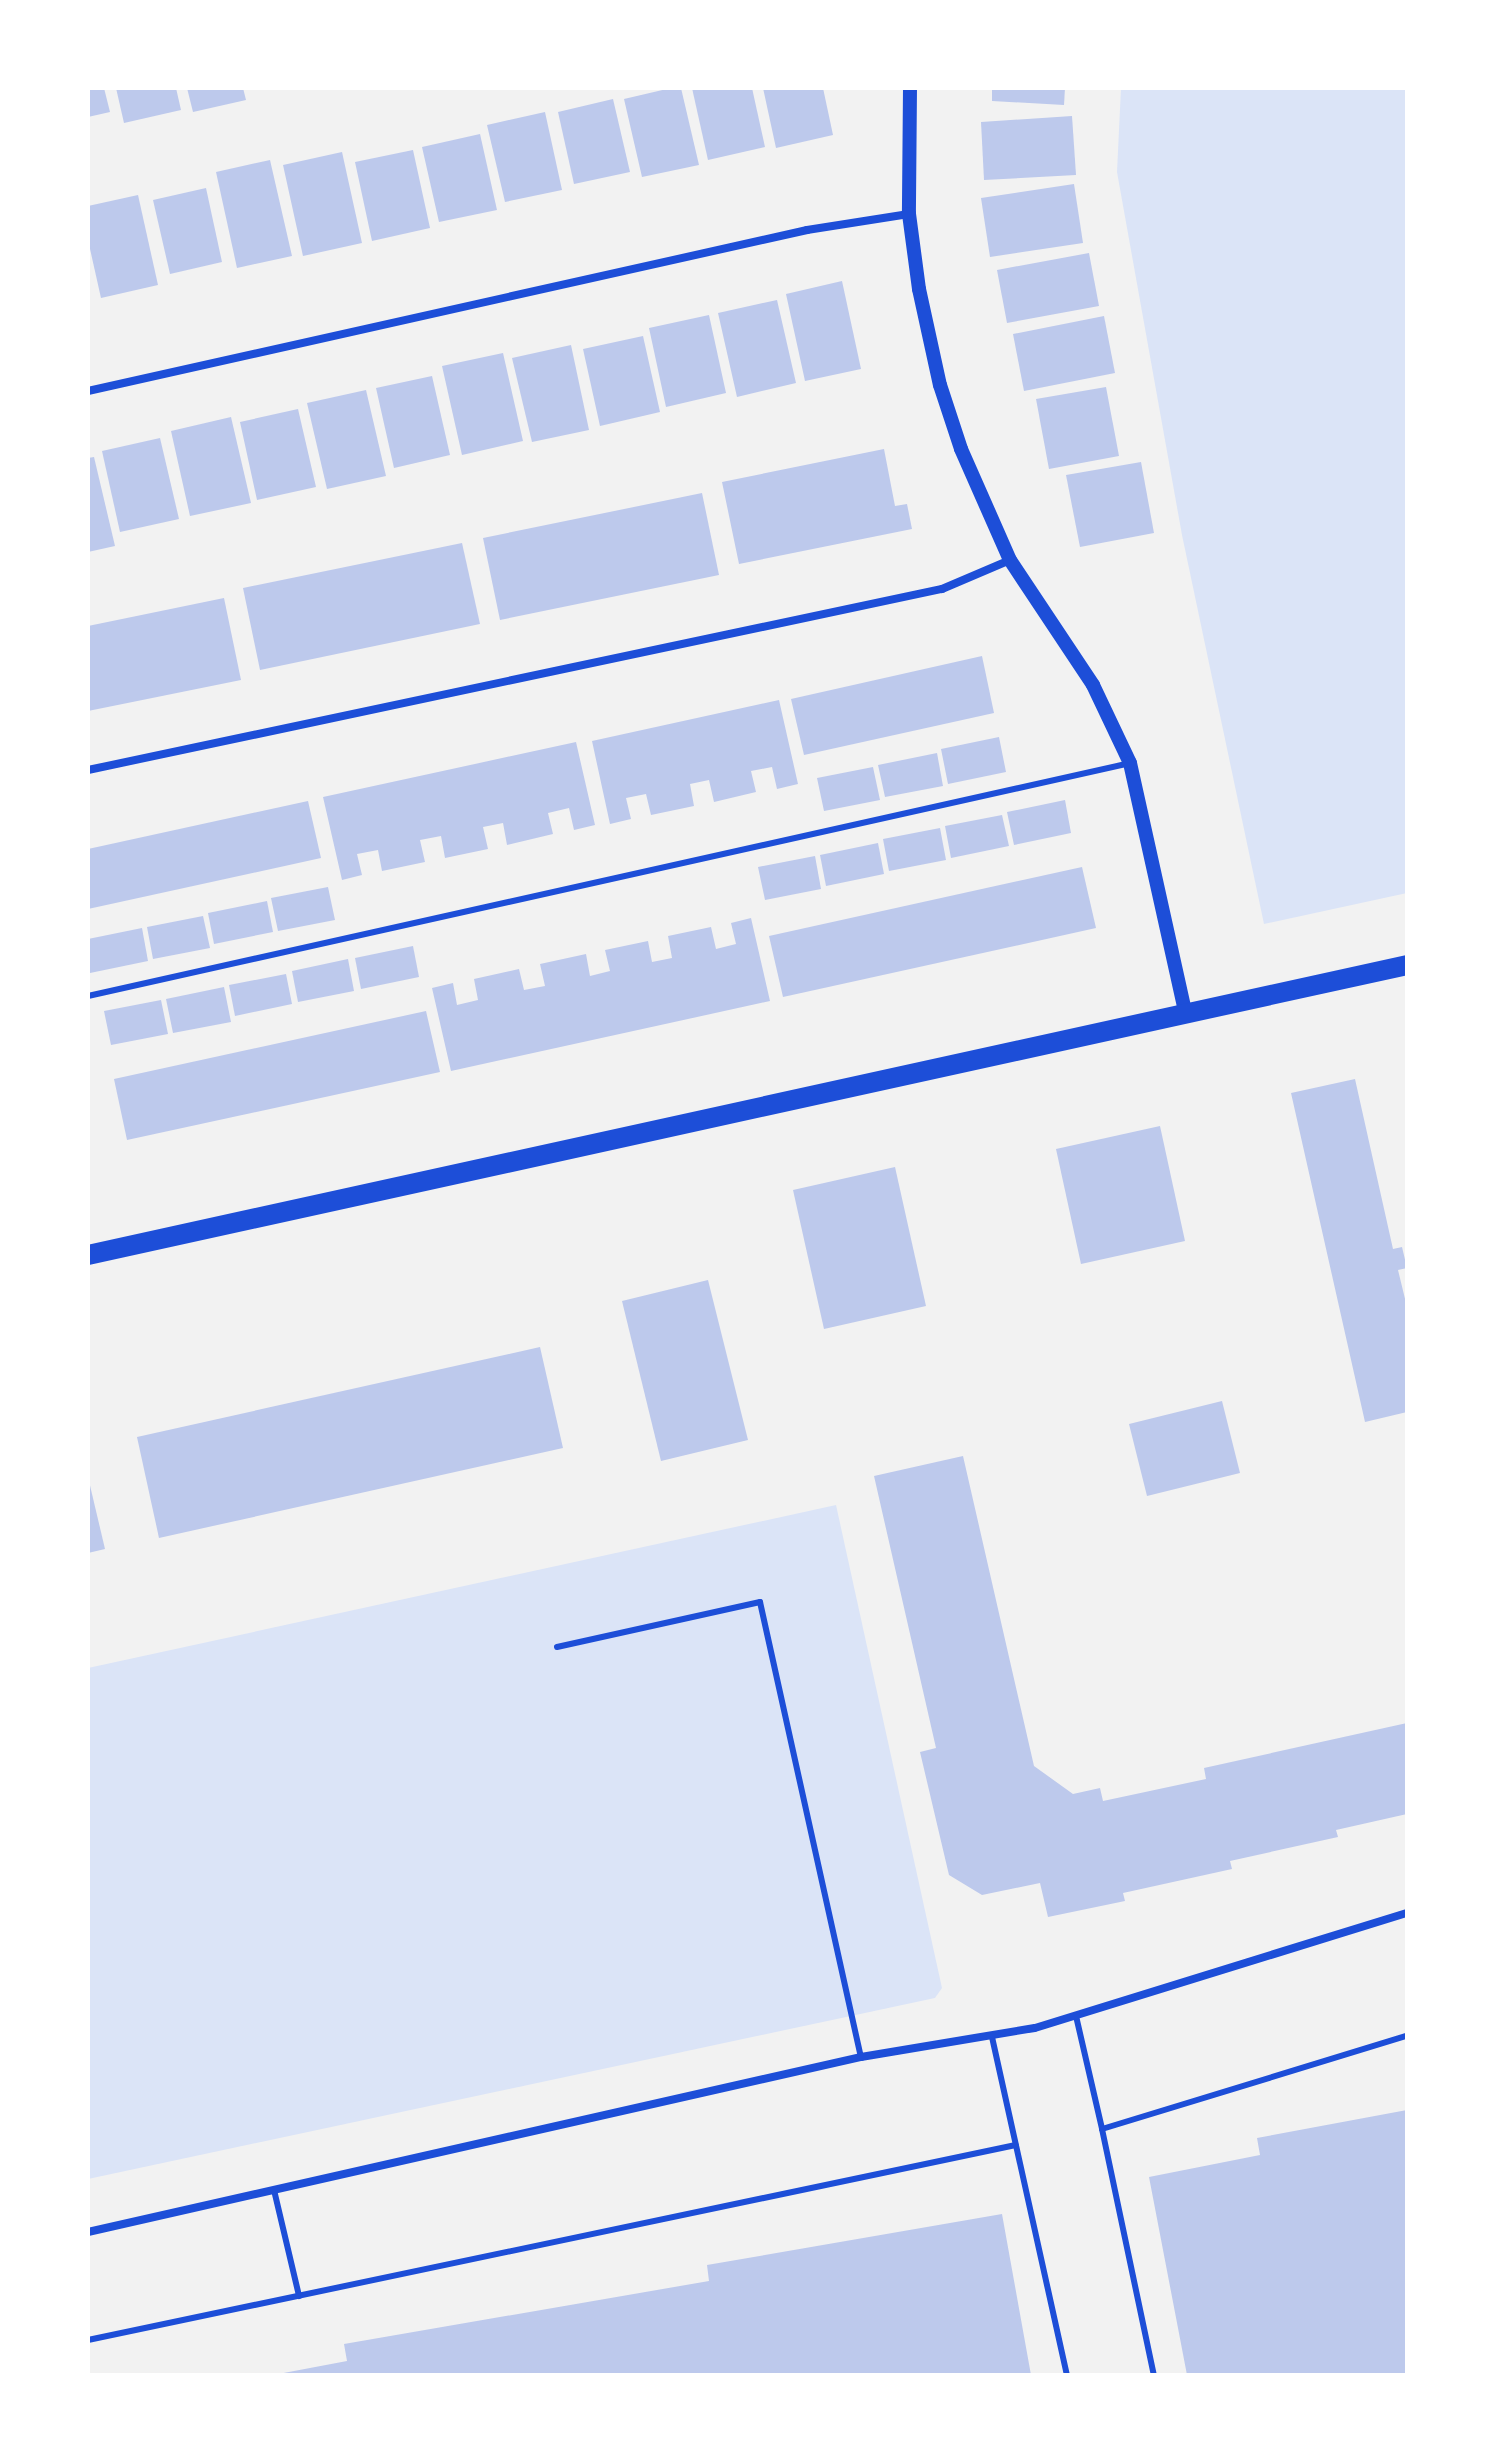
<!DOCTYPE html>
<style>
body{margin:0}
#map{position:relative;width:1495px;height:2463px;overflow:hidden;background:#f2f2f2;font-family:"Times New Roman",serif}
div>[style]{position:absolute}
[style*='--x']{left:calc(var(--x)*1px);top:calc(var(--y)*1px);width:calc(var(--w)*1px);rotate:calc(var(--a)*1deg)}
.green>*{inset:0;background:#dbe4f7}
.building>*{inset:0;background:#bdc9ec}
.service>*{height:6px;margin:-3px;padding:0 3px;transform-origin:3px;border-radius:3px;background:#1d4ed8}
.minor>*{height:8px;margin:-4px;padding:0 4px;transform-origin:4px;border-radius:4px;background:#1d4ed8}
.tertiary>*{height:14px;margin:-7px;padding:0 7px;transform-origin:7px;border-radius:7px;background:#1d4ed8}
.primary>*{height:20px;margin:-10px;padding:0 10px;transform-origin:10px;border-radius:10px;background:#1d4ed8}
span{translate:-50% -50%;white-space:nowrap;text-align:center;line-height:1.15;-webkit-text-stroke:7px #fff;paint-order:stroke}
.frame{position:absolute;inset:0;border:90px solid #fff;pointer-events:none}
</style>
<div id="map">
<div class="green">
<div style="clip-path:polygon(1121px 88px,1407px 88px,1407px 893px,1264px 924px,1182px 535px,1117px 172px)"></div>
<div style="clip-path:polygon(836px 1505px,942px 1988px,935px 1998px,88px 2179px,88px 1668px)"></div>
</div>
<div class="building">
<div style="clip-path:polygon(88px 88px,104px 88px,110px 112px,88px 117px)"></div>
<div style="clip-path:polygon(116px 88px,176px 88px,181px 110px,124px 123px)"></div>
<div style="clip-path:polygon(187px 88px,243px 88px,246px 100px,193px 112px)"></div>
<div style="clip-path:polygon(671px 88px,681px 88px,699px 165px,642px 177px,624px 99px)"></div>
<div style="clip-path:polygon(692px 88px,752px 88px,765px 147px,708px 160px)"></div>
<div style="clip-path:polygon(763px 88px,823px 88px,833px 135px,776px 148px)"></div>
<div style="clip-path:polygon(992px 88px,1065px 88px,1064px 105px,992px 101px)"></div>
<div style="clip-path:polygon(613px 99px,630px 172px,574px 184px,558px 112px)"></div>
<div style="clip-path:polygon(545px 112px,562px 190px,505px 202px,487px 125px)"></div>
<div style="clip-path:polygon(1072px 116px,1076px 175px,984px 180px,981px 122px)"></div>
<div style="clip-path:polygon(480px 134px,497px 210px,439px 222px,422px 147px)"></div>
<div style="clip-path:polygon(413px 150px,430px 228px,372px 241px,355px 162px)"></div>
<div style="clip-path:polygon(342px 152px,362px 243px,303px 256px,283px 165px)"></div>
<div style="clip-path:polygon(270px 160px,292px 256px,237px 268px,216px 172px)"></div>
<div style="clip-path:polygon(1074px 184px,1083px 243px,990px 257px,981px 198px)"></div>
<div style="clip-path:polygon(206px 188px,222px 262px,170px 274px,153px 200px)"></div>
<div style="clip-path:polygon(138px 195px,158px 285px,101px 298px,88px 240px,88px 206px)"></div>
<div style="clip-path:polygon(1089px 253px,1099px 306px,1007px 323px,997px 270px)"></div>
<div style="clip-path:polygon(842px 281px,861px 369px,805px 381px,786px 294px)"></div>
<div style="clip-path:polygon(777px 300px,796px 383px,737px 397px,718px 313px)"></div>
<div style="clip-path:polygon(709px 315px,726px 393px,666px 407px,649px 328px)"></div>
<div style="clip-path:polygon(1104px 316px,1115px 373px,1024px 391px,1013px 334px)"></div>
<div style="clip-path:polygon(643px 336px,660px 412px,600px 426px,583px 349px)"></div>
<div style="clip-path:polygon(571px 345px,589px 430px,532px 442px,512px 358px)"></div>
<div style="clip-path:polygon(503px 353px,523px 441px,462px 455px,442px 366px)"></div>
<div style="clip-path:polygon(432px 376px,450px 455px,394px 468px,376px 388px)"></div>
<div style="clip-path:polygon(1106px 387px,1119px 456px,1049px 469px,1036px 399px)"></div>
<div style="clip-path:polygon(366px 390px,386px 476px,327px 489px,307px 403px)"></div>
<div style="clip-path:polygon(298px 409px,316px 487px,257px 500px,240px 422px)"></div>
<div style="clip-path:polygon(231px 417px,251px 503px,190px 516px,171px 431px)"></div>
<div style="clip-path:polygon(160px 438px,179px 519px,120px 532px,102px 451px)"></div>
<div style="clip-path:polygon(884px 449px,895px 506px,907px 504px,912px 529px,739px 564px,722px 482px)"></div>
<div style="clip-path:polygon(94px 457px,115px 546px,88px 552px,88px 458px)"></div>
<div style="clip-path:polygon(1141px 462px,1154px 533px,1080px 547px,1066px 475px)"></div>
<div style="clip-path:polygon(702px 493px,719px 575px,500px 620px,483px 538px)"></div>
<div style="clip-path:polygon(462px 543px,480px 624px,260px 670px,243px 588px)"></div>
<div style="clip-path:polygon(224px 598px,241px 680px,88px 711px,88px 626px)"></div>
<div style="clip-path:polygon(982px 656px,994px 713px,804px 755px,791px 699px)"></div>
<div style="clip-path:polygon(779px 700px,798px 784px,777px 789px,772px 767px,751px 771px,756px 792px,714px 802px,709px 780px,690px 784px,694px 806px,651px 815px,646px 794px,626px 798px,631px 819px,610px 824px,592px 741px)"></div>
<div style="clip-path:polygon(999px 737px,1006px 772px,948px 784px,941px 749px)"></div>
<div style="clip-path:polygon(576px 742px,595px 825px,574px 830px,569px 808px,548px 813px,553px 834px,507px 845px,503px 823px,483px 827px,488px 849px,445px 858px,441px 836px,420px 840px,425px 862px,382px 871px,378px 850px,357px 854px,362px 875px,342px 880px,323px 797px)"></div>
<div style="clip-path:polygon(937px 753px,943px 786px,885px 797px,878px 765px)"></div>
<div style="clip-path:polygon(873px 767px,880px 800px,824px 811px,817px 778px)"></div>
<div style="clip-path:polygon(1065px 800px,1071px 833px,1014px 845px,1007px 812px)"></div>
<div style="clip-path:polygon(308px 801px,321px 858px,88px 909px,88px 849px)"></div>
<div style="clip-path:polygon(1002px 815px,1009px 846px,951px 858px,945px 826px)"></div>
<div style="clip-path:polygon(940px 828px,946px 860px,889px 871px,883px 839px)"></div>
<div style="clip-path:polygon(878px 843px,884px 874px,826px 886px,820px 855px)"></div>
<div style="clip-path:polygon(815px 856px,821px 889px,765px 900px,758px 867px)"></div>
<div style="clip-path:polygon(1082px 867px,1096px 928px,783px 997px,769px 936px)"></div>
<div style="clip-path:polygon(328px 887px,335px 920px,278px 931px,271px 898px)"></div>
<div style="clip-path:polygon(267px 901px,273px 932px,214px 944px,208px 913px)"></div>
<div style="clip-path:polygon(203px 916px,210px 948px,153px 959px,147px 927px)"></div>
<div style="clip-path:polygon(751px 918px,770px 1001px,451px 1071px,432px 988px,453px 983px,457px 1005px,478px 1000px,474px 979px,519px 969px,524px 990px,545px 986px,540px 964px,586px 954px,590px 976px,610px 971px,605px 950px,648px 941px,652px 962px,672px 958px,668px 936px,711px 927px,716px 949px,736px 944px,731px 923px)"></div>
<div style="clip-path:polygon(142px 928px,148px 961px,90px 973px,88px 939px)"></div>
<div style="clip-path:polygon(413px 946px,419px 977px,361px 989px,355px 958px)"></div>
<div style="clip-path:polygon(348px 959px,354px 991px,298px 1002px,292px 971px)"></div>
<div style="clip-path:polygon(286px 974px,292px 1004px,235px 1016px,229px 985px)"></div>
<div style="clip-path:polygon(224px 987px,231px 1022px,173px 1033px,166px 999px)"></div>
<div style="clip-path:polygon(161px 1000px,168px 1034px,111px 1045px,104px 1011px)"></div>
<div style="clip-path:polygon(426px 1011px,440px 1072px,127px 1140px,114px 1079px)"></div>
<div style="clip-path:polygon(1355px 1079px,1393px 1249px,1402px 1247px,1407px 1268px,1398px 1270px,1407px 1307px,1407px 1412px,1365px 1422px,1291px 1093px)"></div>
<div style="clip-path:polygon(1160px 1126px,1185px 1241px,1081px 1264px,1056px 1149px)"></div>
<div style="clip-path:polygon(895px 1167px,926px 1306px,824px 1329px,793px 1190px)"></div>
<div style="clip-path:polygon(708px 1280px,748px 1440px,661px 1461px,622px 1301px)"></div>
<div style="clip-path:polygon(540px 1347px,563px 1448px,159px 1538px,137px 1437px)"></div>
<div style="clip-path:polygon(1222px 1401px,1240px 1473px,1147px 1496px,1129px 1424px)"></div>
<div style="clip-path:polygon(963px 1456px,1034px 1766px,1073px 1794px,1100px 1788px,1103px 1801px,1206px 1779px,1204px 1768px,1407px 1723px,1407px 1814px,1336px 1830px,1338px 1837px,1230px 1861px,1232px 1869px,1123px 1893px,1125px 1901px,1048px 1917px,1040px 1883px,982px 1895px,949px 1875px,920px 1752px,936px 1748px,874px 1476px)"></div>
<div style="clip-path:polygon(88px 1477px,105px 1549px,88px 1553px)"></div>
<div style="clip-path:polygon(1407px 2110px,1407px 2375px,1187px 2375px,1149px 2177px,1260px 2155px,1257px 2138px)"></div>
<div style="clip-path:polygon(1002px 2214px,1031px 2375px,273px 2375px,347px 2361px,344px 2344px,709px 2281px,707px 2265px)"></div>
</div>
<div class="service">
<div style="--x:88;--y:996;--w:1068;--a:-12.6"></div>
<div style="--x:557;--y:1647;--w:208;--a:-12.5"></div>
<div style="--x:760;--y:1602;--w:466;--a:77.5"></div>
<div style="--x:1076;--y:2016;--w:116;--a:77"></div>
<div style="--x:1102;--y:2129;--w:319;--a:-17"></div>
<div style="--x:992;--y:2037;--w:346;--a:77.5"></div>
<div style="--x:1102;--y:2129;--w:251;--a:78.1"></div>
<div style="--x:274;--y:2190;--w:109;--a:76.7"></div>
<div style="--x:88;--y:2340;--w:948;--a:-11.87"></div>
</div>
<div class="minor">
<div style="--x:88;--y:391;--w:737;--a:-12.62"></div>
<div style="--x:807;--y:230;--w:103;--a:-8.9"></div>
<div style="--x:88;--y:770;--w:873;--a:-11.97"></div>
<div style="--x:942;--y:589;--w:74;--a:-23.1"></div>
<div style="--x:88;--y:2232;--w:793;--a:-12.76"></div>
<div style="--x:861;--y:2057;--w:176;--a:-9.5"></div>
<div style="--x:1035;--y:2028;--w:389;--a:-17.2"></div>
</div>
<div class="tertiary">
<div style="--x:910;--y:88;--w:126;--a:90.5"></div>
<div style="--x:909;--y:214;--w:76;--a:82.4"></div>
<div style="--x:919;--y:289;--w:98;--a:77.7"></div>
<div style="--x:940;--y:385;--w:67;--a:71.8"></div>
<div style="--x:961;--y:449;--w:121;--a:66.2"></div>
<div style="--x:1010;--y:560;--w:150;--a:56.4"></div>
<div style="--x:1093;--y:685;--w:86;--a:64.6"></div>
<div style="--x:1130;--y:763;--w:255;--a:77.5"></div>
</div>
<div class="primary">
<div style="--x:88;--y:1255;--w:1351;--a:-12.4"></div>
</div>
<div class="frame"></div>
</div>
